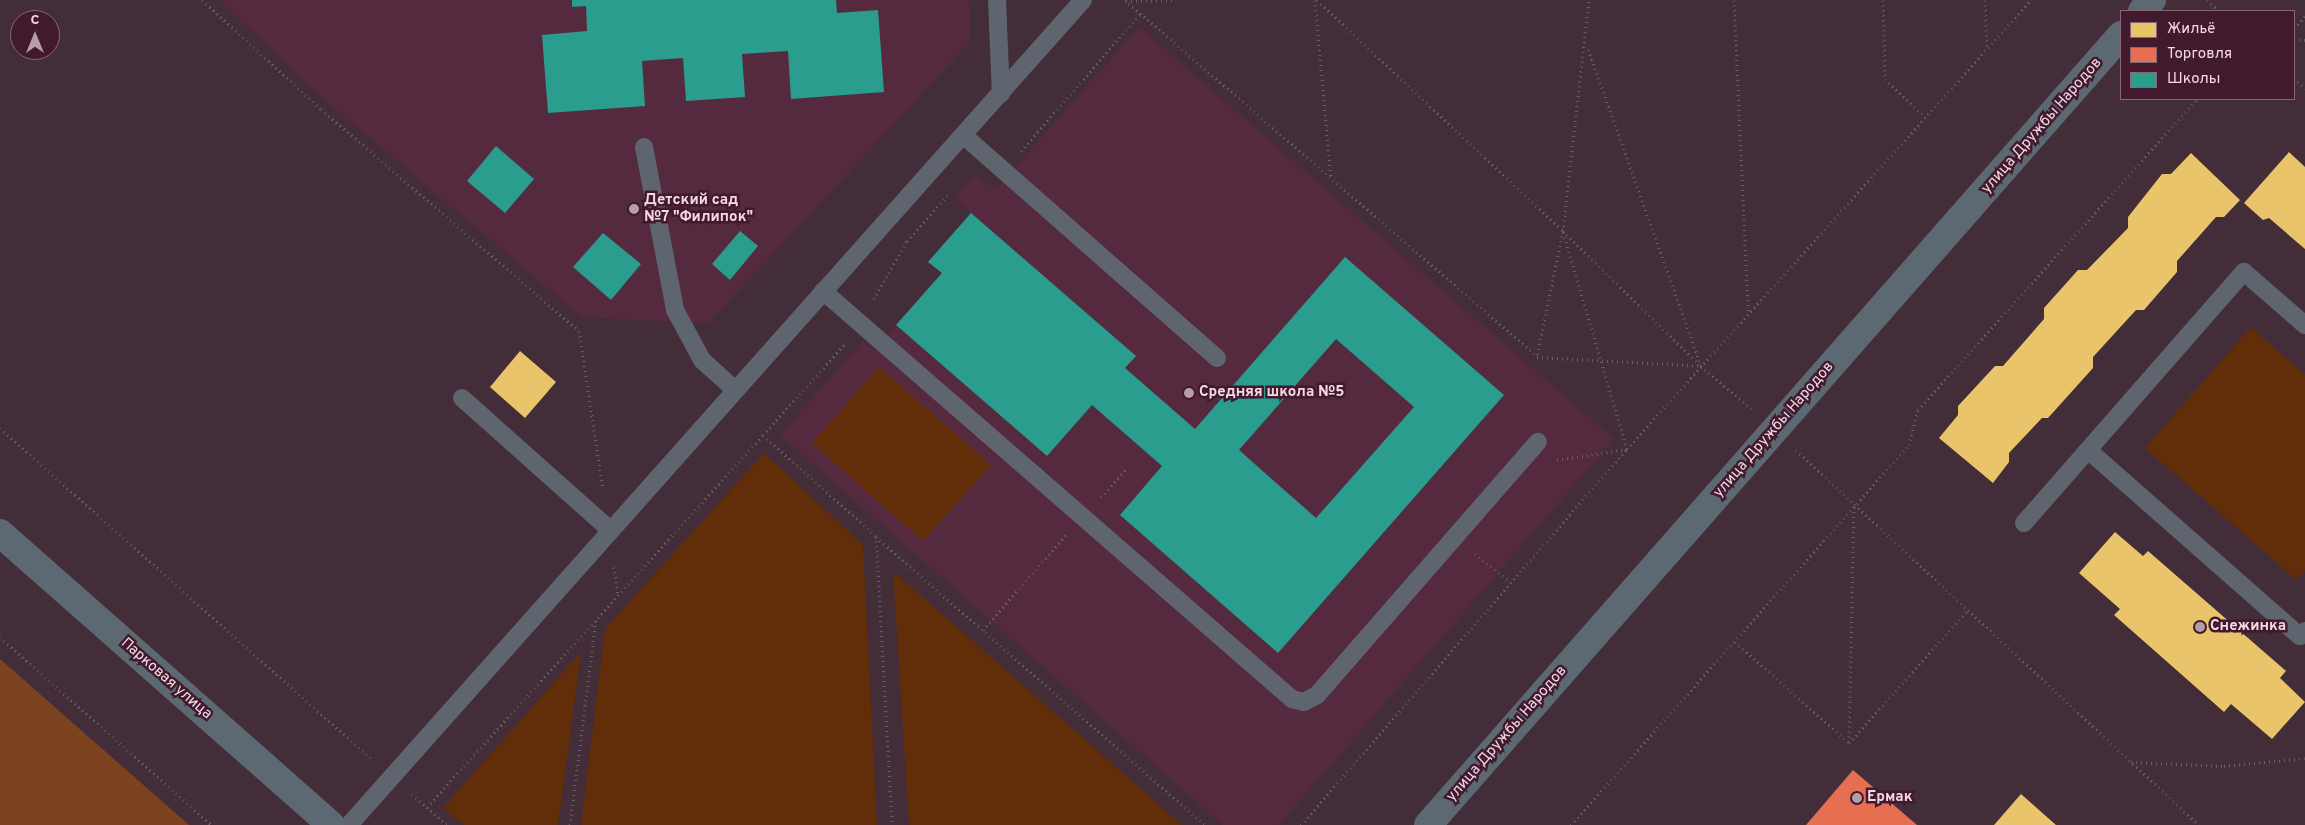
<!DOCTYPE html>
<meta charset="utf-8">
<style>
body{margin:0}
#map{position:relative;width:2305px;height:825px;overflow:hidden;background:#432d38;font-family:Overpass,sans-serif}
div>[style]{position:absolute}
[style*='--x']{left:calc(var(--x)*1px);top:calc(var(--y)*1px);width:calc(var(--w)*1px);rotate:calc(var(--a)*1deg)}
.built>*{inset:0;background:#552a3f}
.green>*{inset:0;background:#622e09}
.forest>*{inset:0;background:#7d4321}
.homes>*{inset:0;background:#e9c46a}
.shops>*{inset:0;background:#e76f51}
.schools>*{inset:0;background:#2a9d8f}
.path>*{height:3px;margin-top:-1.5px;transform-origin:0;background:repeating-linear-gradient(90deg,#626168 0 1px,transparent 0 5px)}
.lane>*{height:18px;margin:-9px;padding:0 9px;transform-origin:9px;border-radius:9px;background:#5e656e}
.secondary>*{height:28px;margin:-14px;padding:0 14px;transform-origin:14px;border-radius:14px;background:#5c6872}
.dots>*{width:14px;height:14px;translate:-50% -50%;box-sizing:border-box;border:2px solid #411a2d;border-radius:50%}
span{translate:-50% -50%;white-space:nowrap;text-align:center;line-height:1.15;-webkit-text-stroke:5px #411a2d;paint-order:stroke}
.street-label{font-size:15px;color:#f4d9e4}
.poi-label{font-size:15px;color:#f4d9e4;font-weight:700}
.left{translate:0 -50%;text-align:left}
.legend{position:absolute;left:2120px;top:10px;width:175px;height:90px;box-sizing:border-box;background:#411a2d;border:1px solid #896676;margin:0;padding:6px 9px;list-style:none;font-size:15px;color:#f4d9e4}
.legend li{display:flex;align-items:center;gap:10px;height:25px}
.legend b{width:25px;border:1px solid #896676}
.north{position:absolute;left:10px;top:10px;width:50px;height:50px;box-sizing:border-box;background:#411a2d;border:1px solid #896676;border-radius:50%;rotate:0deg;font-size:14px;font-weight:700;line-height:20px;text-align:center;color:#f4d9e4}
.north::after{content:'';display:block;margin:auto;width:18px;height:22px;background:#b69da8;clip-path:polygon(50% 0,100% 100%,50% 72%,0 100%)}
</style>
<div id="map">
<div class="built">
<div style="clip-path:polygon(219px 0,969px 0,971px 41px,708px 324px,582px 317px,325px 100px)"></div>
<div style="clip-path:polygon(1139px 27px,1614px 439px,1279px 825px,1223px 825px,780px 435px,863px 341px,874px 350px,941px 273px,928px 262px,971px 213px,955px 198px,975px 174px,995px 190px)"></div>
</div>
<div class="green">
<div style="clip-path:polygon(2251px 327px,2305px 375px,2305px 571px,2297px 580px,2145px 448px)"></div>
<div style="clip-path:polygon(879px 367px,991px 465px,923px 541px,812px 443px)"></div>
<div style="clip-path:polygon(764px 453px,863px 545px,877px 825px,581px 825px,605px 629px)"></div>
<div style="clip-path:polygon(893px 571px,1182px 825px,909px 825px)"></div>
<div style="clip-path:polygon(581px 652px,558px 825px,464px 825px,443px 808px)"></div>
</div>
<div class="forest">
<div style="clip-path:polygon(0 659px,189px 825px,0 825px)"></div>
</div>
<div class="homes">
<div style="clip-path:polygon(2289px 152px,2305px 167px,2305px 249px,2269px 218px,2263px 220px,2244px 203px)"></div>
<div style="clip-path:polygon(2191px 153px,2240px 200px,2224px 217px,2216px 217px,2177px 261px,2177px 272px,2144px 310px,2136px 310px,2093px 357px,2093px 368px,2048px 418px,2042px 418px,2009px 453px,2009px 462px,1993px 483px,1939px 438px,1958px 415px,1958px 406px,1995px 366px,2003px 366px,2044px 319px,2044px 308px,2078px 270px,2087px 270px,2128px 228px,2128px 217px,2162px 174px,2171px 174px)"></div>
<div style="clip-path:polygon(520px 351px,556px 382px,525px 418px,490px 387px)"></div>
<div style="clip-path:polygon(2115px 532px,2143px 556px,2148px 551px,2286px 671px,2280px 678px,2305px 702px,2272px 739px,2231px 704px,2224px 712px,2114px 615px,2120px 609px,2079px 573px)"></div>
<div style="clip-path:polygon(2021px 794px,2056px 825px,1994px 825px)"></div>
</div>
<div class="shops">
<div style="clip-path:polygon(1853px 770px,1917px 825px,1806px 825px)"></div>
</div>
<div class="schools">
<div style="clip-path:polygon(572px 0,836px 0,837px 13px,878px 10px,884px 92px,791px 99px,788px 51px,742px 54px,745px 97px,686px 101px,683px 58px,642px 61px,645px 106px,548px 113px,542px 35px,587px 31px,586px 6px,572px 7px)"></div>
<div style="clip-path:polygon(496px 146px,534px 179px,505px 213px,467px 181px)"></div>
<div style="clip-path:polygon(evenodd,971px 213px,1136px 356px,1125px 368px,1195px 429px,1345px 257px,1504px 395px,1278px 653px,1120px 515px,1162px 466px,1092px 405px,1047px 456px,896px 325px,942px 273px,928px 262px,971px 213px,1336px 339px,1414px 407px,1316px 518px,1239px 450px,1336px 339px)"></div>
<div style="clip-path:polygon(740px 231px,758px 246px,730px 280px,712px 264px)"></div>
<div style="clip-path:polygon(603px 233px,641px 264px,611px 300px,573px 267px)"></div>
</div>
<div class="path">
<div style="--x:202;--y:0;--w:161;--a:42.5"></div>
<div style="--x:321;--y:109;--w:340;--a:40.7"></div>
<div style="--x:579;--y:331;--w:160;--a:81.4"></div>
<div style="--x:1125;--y:0;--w:544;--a:40.83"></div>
<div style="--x:1315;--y:0;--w:180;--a:84.9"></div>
<div style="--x:1317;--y:0;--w:337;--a:43.2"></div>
<div style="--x:1563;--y:231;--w:193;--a:44.4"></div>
<div style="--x:1701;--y:366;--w:66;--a:40.7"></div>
<div style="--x:1734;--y:0;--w:311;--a:87.4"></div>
<div style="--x:1883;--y:0;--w:79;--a:88.5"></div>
<div style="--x:1885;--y:79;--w:55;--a:43.5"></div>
<div style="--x:1985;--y:0;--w:49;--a:87.7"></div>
<div style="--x:2207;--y:0;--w:16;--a:43"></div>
<div style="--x:1126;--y:1;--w:48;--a:-1.2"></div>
<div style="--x:2294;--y:28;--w:16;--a:-47"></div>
<div style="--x:2294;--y:39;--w:11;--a:5"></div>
<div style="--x:2294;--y:78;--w:15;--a:42"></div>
<div style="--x:1021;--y:151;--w:181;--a:-49"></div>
<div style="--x:1563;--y:231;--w:129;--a:101.7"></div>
<div style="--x:1537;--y:357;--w:164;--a:3.1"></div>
<div style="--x:1701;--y:366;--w:340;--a:-109.6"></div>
<div style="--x:874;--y:299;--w:67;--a:-60.4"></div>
<div style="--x:907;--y:241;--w:62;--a:-48.3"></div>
<div style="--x:0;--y:428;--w:499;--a:41.7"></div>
<div style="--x:763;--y:435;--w:122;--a:-48"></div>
<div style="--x:1796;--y:450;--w:550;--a:42.94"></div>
<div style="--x:1557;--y:460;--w:71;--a:-8.9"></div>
<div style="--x:1627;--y:449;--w:604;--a:-48.02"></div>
<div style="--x:1101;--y:497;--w:39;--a:-48"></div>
<div style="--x:876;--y:537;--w:437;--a:41.2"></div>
<div style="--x:1475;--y:554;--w:44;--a:37.6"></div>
<div style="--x:614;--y:567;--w:28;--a:82"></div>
<div style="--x:983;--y:630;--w:126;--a:-48.9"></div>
<div style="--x:0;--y:637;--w:283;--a:41.6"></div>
<div style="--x:1735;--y:642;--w:152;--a:41.5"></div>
<div style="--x:1849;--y:743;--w:178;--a:-48.2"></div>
<div style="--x:1849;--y:742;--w:236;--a:-88.8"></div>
<div style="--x:2131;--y:762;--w:93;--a:2.5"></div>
<div style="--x:2224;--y:766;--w:81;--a:-5.6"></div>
<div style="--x:412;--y:794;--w:47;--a:41.5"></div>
<div style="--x:427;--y:807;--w:501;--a:-47.91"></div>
<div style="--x:763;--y:435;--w:152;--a:41.8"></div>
<div style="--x:876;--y:536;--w:289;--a:86.8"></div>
<div style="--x:570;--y:825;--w:207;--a:-82.8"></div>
<div style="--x:1301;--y:825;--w:498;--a:-49.1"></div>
<div style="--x:1627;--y:449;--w:227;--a:-106.4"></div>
<div style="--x:1563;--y:231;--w:232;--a:-83.6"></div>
<div style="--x:1571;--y:825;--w:509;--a:-48.35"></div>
<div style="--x:1909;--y:445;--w:36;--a:-76"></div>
<div style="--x:1918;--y:410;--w:418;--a:-48.1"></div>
</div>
<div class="lane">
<div style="--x:997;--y:0;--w:94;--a:87.6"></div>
<div style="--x:963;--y:135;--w:338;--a:41.3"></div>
<div style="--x:644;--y:147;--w:166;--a:79.2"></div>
<div style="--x:675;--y:310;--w:57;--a:61.6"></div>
<div style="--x:702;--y:360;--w:43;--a:42.2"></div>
<div style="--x:823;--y:291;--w:622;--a:41.02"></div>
<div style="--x:1292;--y:699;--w:12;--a:14"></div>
<div style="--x:1304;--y:702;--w:15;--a:-28"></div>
<div style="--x:1317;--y:695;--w:336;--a:-48.9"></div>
<div style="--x:462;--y:398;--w:197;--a:41.7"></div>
<div style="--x:2088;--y:450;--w:282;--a:41.3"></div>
<div style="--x:2300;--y:636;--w:7;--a:-45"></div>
<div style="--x:2024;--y:523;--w:334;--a:-48.8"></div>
<div style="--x:2244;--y:272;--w:81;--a:41"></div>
<div style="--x:349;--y:825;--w:1104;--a:-48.34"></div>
</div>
<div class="secondary">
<div style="--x:2142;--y:11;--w:15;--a:-48"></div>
<div style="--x:0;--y:533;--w:441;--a:41.4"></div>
<div style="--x:1428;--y:825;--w:1051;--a:-48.74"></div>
</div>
<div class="dots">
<div style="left:634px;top:209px;background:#b69da8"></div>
<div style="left:1189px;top:393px;background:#b69da8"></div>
<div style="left:2200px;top:627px;background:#b69da8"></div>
<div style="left:1857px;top:798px;background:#b69da8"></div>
</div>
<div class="street-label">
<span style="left:2042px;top:126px;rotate:-49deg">улица Дружбы Народов</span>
<span style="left:1774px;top:430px;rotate:-49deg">улица Дружбы Народов</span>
<span style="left:166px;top:679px;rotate:41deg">Парковая улица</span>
<span style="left:1507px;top:734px;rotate:-49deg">улица Дружбы Народов</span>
</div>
<div class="poi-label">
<span class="left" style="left:644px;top:209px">Детский сад<br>№7 "Филипок"</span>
<span class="left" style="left:1199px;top:393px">Средняя школа №5</span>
<span class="left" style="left:2210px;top:627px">Снежинка</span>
<span class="left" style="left:1867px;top:798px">Ермак</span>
</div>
<ul class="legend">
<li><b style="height:14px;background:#e9c46a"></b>Жильё</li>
<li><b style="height:14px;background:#e76f51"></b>Торговля</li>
<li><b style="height:14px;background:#2a9d8f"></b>Школы</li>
</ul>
<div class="north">С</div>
</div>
